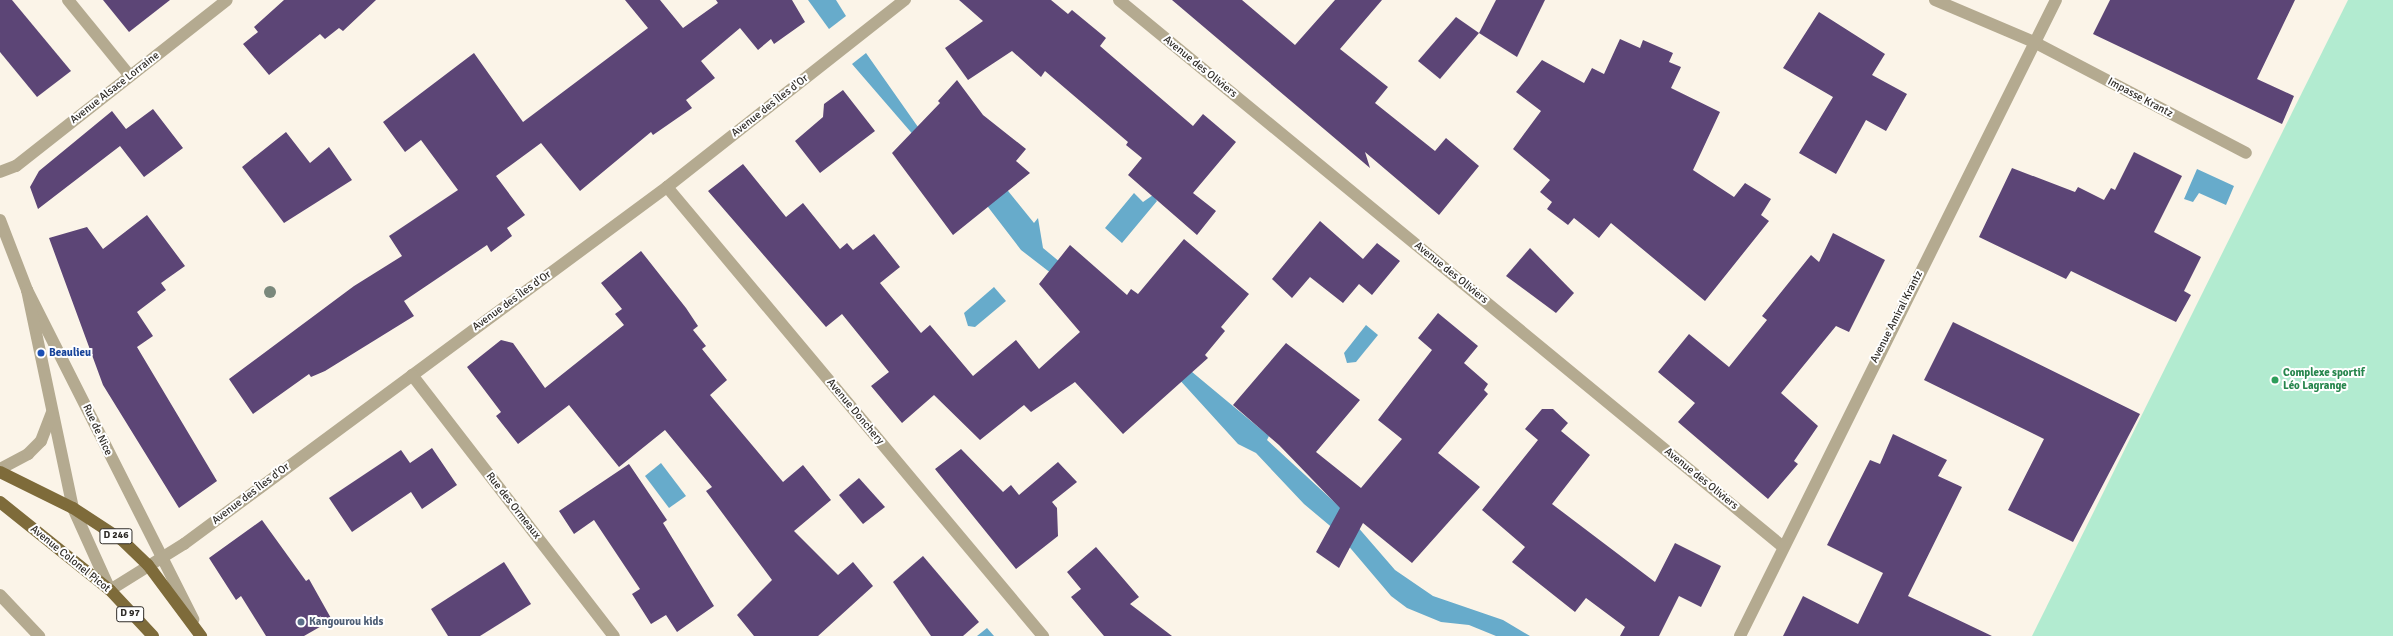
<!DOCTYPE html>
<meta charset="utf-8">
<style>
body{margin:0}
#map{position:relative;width:2393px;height:636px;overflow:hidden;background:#fbf4e8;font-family:Signika,sans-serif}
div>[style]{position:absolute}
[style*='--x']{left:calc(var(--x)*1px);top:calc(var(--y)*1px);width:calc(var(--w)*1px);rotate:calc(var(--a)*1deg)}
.green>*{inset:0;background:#b2ebd0}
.water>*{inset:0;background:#67abcb}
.building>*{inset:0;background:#5c4576}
.minor>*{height:12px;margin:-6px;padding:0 6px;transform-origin:6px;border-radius:6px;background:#b4aa90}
.major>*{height:12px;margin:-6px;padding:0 6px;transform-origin:6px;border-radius:6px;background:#7e6b3a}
.trees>*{width:12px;height:12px;margin:-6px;border-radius:50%;background:#7a887c}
.dots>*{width:11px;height:11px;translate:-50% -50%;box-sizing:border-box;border:2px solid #fff;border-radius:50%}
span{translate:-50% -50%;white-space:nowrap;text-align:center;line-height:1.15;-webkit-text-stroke:4px #fff;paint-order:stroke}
.shield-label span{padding:1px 3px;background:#fff;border:1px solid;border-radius:3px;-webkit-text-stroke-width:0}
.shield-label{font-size:10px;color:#302d29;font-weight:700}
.street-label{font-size:11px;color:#302d29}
.transit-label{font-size:11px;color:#164399;font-weight:700}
.left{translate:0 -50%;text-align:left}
.leisure-label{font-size:11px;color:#27864d;font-weight:700}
.service-label{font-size:11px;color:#4e5e75;font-weight:700}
</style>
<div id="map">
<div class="green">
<div style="clip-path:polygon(2348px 0,2393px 0,2393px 636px,2032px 636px)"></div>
</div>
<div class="water">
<div style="clip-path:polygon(808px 0,836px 0,846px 16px,829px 29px)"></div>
<div style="clip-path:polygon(866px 53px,918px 127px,1000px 181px,1034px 223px,1038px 218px,1043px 248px,1269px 436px,1267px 440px,1343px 510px,1395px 570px,1433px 596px,1503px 620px,1530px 636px,1496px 636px,1469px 625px,1441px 622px,1407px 608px,1391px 596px,1335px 530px,1304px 504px,1256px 453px,1238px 444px,1157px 355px,1021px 250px,988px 207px,922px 145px,852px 64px)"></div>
<div style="clip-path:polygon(2197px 169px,2234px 186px,2226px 205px,2199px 193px,2193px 202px,2184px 199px)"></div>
<div style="clip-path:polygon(1134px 193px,1143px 202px,1153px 195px,1157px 201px,1122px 243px,1105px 228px)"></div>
<div style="clip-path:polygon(994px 287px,1006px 301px,975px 327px,968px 326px,964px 313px)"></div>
<div style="clip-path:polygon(1366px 325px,1378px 335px,1356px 362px,1347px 363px,1344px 353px)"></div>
<div style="clip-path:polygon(661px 463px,686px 496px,669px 508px,645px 476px)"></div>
<div style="clip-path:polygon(987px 628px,994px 636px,977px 636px)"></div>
</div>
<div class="building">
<div style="clip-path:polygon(0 0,12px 0,71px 71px,37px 97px,0 52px)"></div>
<div style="clip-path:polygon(103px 0,170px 0,129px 32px)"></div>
<div style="clip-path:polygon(284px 0,376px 0,343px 31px,339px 28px,325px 39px,320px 34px,269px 75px,243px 44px,258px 32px,254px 27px)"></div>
<div style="clip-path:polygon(625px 0,660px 0,683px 28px,718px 3px,716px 0,792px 0,805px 22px,774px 44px,771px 39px,758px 50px,740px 28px,701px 61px,715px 78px,686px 100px,692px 108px,653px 135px,651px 132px,580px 191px,541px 143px,496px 176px,525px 215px,507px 228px,512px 236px,491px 252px,487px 245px,404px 301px,414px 316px,325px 371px,311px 377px,309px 374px,253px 414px,229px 379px,354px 286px,402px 256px,389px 236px,458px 190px,421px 140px,405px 152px,383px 122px,474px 53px,523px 122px,648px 28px)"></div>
<div style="clip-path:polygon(959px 0,1051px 0,1068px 14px,1072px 10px,1106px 38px,1100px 46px,1193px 126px,1203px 114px,1236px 142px,1193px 193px,1216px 211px,1197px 235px,1128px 175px,1142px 158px,1126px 145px,1128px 142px,1045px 71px,1041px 77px,1012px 51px,968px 80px,945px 48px,983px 21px)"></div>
<div style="clip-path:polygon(1172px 0,1242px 0,1295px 45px,1335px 0,1382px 0,1340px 49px,1388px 87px,1375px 103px,1435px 151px,1446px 138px,1479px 166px,1439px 215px,1365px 152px,1370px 168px)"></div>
<div style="clip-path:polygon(1496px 0,1545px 0,1517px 57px,1479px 33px)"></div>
<div style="clip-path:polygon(2110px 0,2295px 0,2257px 79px,2294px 96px,2282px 124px,2093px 34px)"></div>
<div style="clip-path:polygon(1819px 12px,1885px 54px,1872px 75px,1907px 94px,1886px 131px,1866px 120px,1836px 174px,1799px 153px,1833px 97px,1783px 68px)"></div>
<div style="clip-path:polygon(1456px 17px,1479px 33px,1440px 79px,1418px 61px)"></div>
<div style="clip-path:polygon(1620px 39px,1640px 48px,1643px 40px,1673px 53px,1669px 62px,1681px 67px,1671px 88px,1720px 112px,1693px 170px,1734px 197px,1745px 183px,1771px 199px,1761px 215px,1769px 221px,1705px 301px,1611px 223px,1599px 238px,1574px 218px,1568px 225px,1547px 209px,1552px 202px,1540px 192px,1550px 180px,1513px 149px,1541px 111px,1516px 92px,1542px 60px,1584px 83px,1592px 68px,1604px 74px)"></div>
<div style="clip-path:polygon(957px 80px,983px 115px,1026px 149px,1016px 161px,1030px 173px,953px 235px,892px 153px,940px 103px,938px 101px)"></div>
<div style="clip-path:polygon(843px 90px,875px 131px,820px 173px,795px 141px,823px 117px,824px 104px)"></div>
<div style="clip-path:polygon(153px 109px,183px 148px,144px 177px,120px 146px,38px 209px,30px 187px,39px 171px,112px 111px,126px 129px)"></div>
<div style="clip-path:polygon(286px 132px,310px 163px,329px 147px,352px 180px,284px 223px,242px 167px)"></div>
<div style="clip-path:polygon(2134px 152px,2182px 176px,2154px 232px,2201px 257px,2184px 291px,2191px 295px,2176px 322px,2071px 271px,2066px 279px,1979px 237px,2012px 168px,2075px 192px,2078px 187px,2104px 200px,2111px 188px,2115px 190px)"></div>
<div style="clip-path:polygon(743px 164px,786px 217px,803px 203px,840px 249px,847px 243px,853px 250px,874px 234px,900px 267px,880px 283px,921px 333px,930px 325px,973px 376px,1016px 340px,1039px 369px,1080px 332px,1039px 284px,1070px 245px,1127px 295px,1131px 289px,1138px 294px,1184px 239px,1249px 294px,1221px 327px,1225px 331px,1205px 355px,1208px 358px,1123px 434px,1075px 382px,1031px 412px,1024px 405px,980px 440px,934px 395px,902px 423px,871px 386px,889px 372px,842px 314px,826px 327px,708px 191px)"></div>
<div style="clip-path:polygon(147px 215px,185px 266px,161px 283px,166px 290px,137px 312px,153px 336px,137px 347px,217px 481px,179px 508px,103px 385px,49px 238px,87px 227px,103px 249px)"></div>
<div style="clip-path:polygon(1320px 221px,1363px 259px,1377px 243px,1400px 261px,1372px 295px,1359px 284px,1343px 303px,1310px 277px,1292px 298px,1272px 279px)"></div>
<div style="clip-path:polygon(1833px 233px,1885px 260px,1849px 332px,1836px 326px,1781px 393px,1818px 426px,1794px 461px,1798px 464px,1768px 499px,1678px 422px,1695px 403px,1658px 372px,1689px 334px,1729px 367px,1767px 320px,1762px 316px,1811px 255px,1819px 262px)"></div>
<div style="clip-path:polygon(1530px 248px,1574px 293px,1556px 313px,1506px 276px)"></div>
<div style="clip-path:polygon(641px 251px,686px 308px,698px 326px,693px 330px,706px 346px,702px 349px,727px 380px,710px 395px,783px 482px,803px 465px,831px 500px,794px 531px,838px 575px,853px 562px,873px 586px,818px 636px,754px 636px,737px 615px,772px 580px,706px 491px,712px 487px,665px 430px,619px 467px,569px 405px,518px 444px,496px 416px,501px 412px,467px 367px,501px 340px,513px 343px,545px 388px,624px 325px,615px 314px,622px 309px,601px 283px)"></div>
<div style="clip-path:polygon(1438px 313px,1478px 346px,1464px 363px,1488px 384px,1484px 390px,1488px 394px,1438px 453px,1480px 487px,1412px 563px,1363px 523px,1339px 568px,1316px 552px,1340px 508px,1279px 445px,1233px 405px,1286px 343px,1360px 400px,1316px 452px,1361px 488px,1402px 439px,1378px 420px,1432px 350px,1418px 338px)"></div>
<div style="clip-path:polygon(1953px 322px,2140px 414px,2073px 542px,2008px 510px,2044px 439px,1924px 380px)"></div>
<div style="clip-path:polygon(1542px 409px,1553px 409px,1568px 423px,1561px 431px,1590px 455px,1552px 504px,1655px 582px,1675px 543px,1721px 566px,1701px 607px,1679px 596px,1659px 636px,1620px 636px,1625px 627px,1586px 598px,1575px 612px,1512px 562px,1525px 547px,1482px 510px,1538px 440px,1525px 429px)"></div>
<div style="clip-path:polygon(1893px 434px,1947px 460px,1938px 476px,1962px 487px,1908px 596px,1992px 636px,1783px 636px,1803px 596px,1858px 624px,1883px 573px,1827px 545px,1870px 460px,1880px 464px)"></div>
<div style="clip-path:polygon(432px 448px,457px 485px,422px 509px,411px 492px,352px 532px,329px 498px,401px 450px,410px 463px)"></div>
<div style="clip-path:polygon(961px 449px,1003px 492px,1011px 485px,1019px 495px,1058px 462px,1077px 482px,1052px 502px,1057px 508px,1058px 536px,1016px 569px,935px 469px)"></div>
<div style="clip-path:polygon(629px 464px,667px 520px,663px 523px,714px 606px,677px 632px,666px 615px,651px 624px,632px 594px,640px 589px,594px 520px,574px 534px,559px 511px)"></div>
<div style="clip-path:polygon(859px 478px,885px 507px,863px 524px,839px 495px)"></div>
<div style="clip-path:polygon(262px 520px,306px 581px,309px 579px,332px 620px,304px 636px,266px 636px,241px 596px,236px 600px,209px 558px)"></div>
<div style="clip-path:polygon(1096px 547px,1139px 597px,1130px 604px,1172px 636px,1104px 636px,1071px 597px,1081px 589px,1067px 572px)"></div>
<div style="clip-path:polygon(923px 556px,979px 622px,963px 636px,931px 636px,893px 582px)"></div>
<div style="clip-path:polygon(504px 562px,531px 604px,480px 636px,448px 636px,431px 609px)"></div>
</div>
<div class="minor">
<div style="--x:68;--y:0;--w:98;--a:50.8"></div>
<div style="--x:1119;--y:0;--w:859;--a:39.47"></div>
<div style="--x:1935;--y:0;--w:108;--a:23"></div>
<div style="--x:2034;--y:42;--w:239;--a:27.6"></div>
<div style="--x:0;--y:172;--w:17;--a:-21"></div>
<div style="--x:16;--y:166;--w:268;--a:-38.2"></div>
<div style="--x:667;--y:187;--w:586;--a:50.06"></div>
<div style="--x:0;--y:220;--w:75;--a:68.9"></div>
<div style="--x:27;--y:290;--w:369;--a:63.2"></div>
<div style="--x:27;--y:290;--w:223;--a:78.1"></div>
<div style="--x:73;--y:508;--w:90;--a:65.7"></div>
<div style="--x:110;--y:590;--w:87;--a:-31.9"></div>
<div style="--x:184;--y:544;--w:601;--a:-36.47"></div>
<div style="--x:667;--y:187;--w:303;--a:-38.2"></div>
<div style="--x:412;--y:375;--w:330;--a:52.3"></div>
<div style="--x:0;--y:469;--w:32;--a:-28"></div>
<div style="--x:28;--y:454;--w:18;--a:-45"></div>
<div style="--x:41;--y:441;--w:30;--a:-69"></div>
<div style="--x:0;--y:595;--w:57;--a:46.4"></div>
<div style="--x:1740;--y:636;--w:710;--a:-63.58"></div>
</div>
<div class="major">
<div style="--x:0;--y:472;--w:81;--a:26.3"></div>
<div style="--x:73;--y:508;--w:59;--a:33.1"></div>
<div style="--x:122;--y:540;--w:36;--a:44"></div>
<div style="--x:148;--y:565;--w:89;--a:53.3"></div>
<div style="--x:0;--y:502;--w:141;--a:38.7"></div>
<div style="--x:110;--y:590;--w:63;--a:46.9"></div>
</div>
<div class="trees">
<div style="left:270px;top:292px"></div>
</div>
<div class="dots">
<div style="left:41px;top:353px;background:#1a4fb4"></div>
<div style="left:2275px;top:380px;background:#2e9e5b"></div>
<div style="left:301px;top:622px;background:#5c6f8a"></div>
</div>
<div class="shield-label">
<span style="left:116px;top:536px">D 246</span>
<span style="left:130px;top:614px">D 97</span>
</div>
<div class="street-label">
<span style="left:1200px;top:67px;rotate:39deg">Avenue des Oliviers</span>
<span style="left:115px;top:88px;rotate:-38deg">Avenue Alsace Lorraine</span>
<span style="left:2140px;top:98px;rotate:28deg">Impasse Krantz</span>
<span style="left:770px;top:106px;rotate:-38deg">Avenue des Îles d'Or</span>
<span style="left:1451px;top:273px;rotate:39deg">Avenue des Oliviers</span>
<span style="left:512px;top:301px;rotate:-36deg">Avenue des Îles d'Or</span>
<span style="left:1897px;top:317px;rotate:-63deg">Avenue Amiral Krantz</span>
<span style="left:855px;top:412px;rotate:50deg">Avenue Donchery</span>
<span style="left:97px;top:430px;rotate:65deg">Rue de Nice</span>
<span style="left:1701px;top:479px;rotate:39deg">Avenue des Oliviers</span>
<span style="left:251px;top:494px;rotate:-37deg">Avenue des Îles d'Or</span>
<span style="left:513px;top:506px;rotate:52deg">Rue des Ormeaux</span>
<span style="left:70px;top:559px;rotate:39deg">Avenue Colonel Picot</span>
</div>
<div class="transit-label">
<span class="left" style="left:49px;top:353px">Beaulieu</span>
</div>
<div class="leisure-label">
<span class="left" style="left:2283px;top:380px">Complexe sportif<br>Léo Lagrange</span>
</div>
<div class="service-label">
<span class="left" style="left:309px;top:622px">Kangourou kids</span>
</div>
</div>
